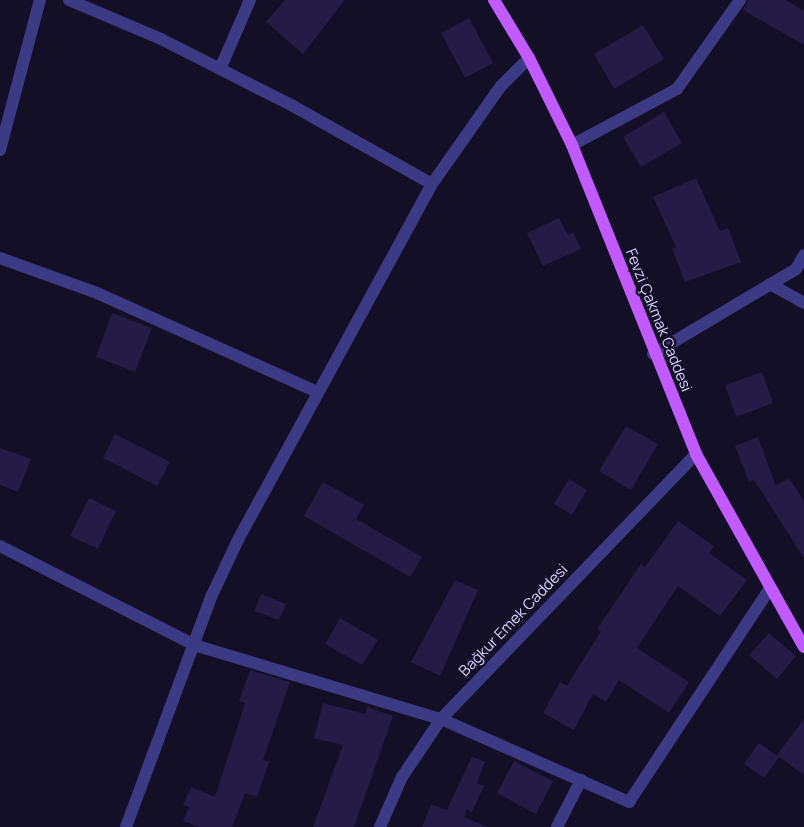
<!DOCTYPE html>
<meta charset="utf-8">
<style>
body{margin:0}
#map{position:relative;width:804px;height:827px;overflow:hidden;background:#130f26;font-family:Manrope,sans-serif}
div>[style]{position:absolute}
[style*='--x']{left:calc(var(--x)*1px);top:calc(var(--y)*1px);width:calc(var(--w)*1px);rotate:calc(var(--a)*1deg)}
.building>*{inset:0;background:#241b47}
.minor>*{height:12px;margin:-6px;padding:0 6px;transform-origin:6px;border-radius:6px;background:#3d3a85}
.major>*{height:12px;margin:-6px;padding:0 6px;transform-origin:6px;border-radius:6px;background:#c25bff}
span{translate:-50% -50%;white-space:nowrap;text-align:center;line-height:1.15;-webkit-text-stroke:5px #130f26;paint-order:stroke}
.street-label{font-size:15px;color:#d9d4ff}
</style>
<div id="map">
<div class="building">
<div style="clip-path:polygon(285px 0,345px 0,303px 54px,266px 22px)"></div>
<div style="clip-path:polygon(748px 0,786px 0,804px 11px,804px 45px,743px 10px)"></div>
<div style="clip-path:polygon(469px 18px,493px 63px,465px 78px,441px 33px)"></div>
<div style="clip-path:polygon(643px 25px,664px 59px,614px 89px,594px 54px)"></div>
<div style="clip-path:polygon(664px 112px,682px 143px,641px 167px,623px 137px)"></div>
<div style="clip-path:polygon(696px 178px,720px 231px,728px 228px,741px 262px,685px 282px,672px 249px,676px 247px,653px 197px)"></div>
<div style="clip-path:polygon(559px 218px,568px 235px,573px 232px,581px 249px,543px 266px,527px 233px)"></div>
<div style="clip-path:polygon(112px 313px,152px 328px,135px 372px,96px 357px)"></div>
<div style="clip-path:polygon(762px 372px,773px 403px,736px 417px,725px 385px)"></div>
<div style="clip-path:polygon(626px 426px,658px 444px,631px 490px,599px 471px)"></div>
<div style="clip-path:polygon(115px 434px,170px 462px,157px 486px,103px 458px)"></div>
<div style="clip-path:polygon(758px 437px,776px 486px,789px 478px,804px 501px,804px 558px,754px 480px,749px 482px,735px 446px)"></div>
<div style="clip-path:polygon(0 448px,31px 459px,18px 492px,0 485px)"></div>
<div style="clip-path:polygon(569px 479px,587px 490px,572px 515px,554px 504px)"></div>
<div style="clip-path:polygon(323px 482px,364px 505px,356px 519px,422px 557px,410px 577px,304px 516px)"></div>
<div style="clip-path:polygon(89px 498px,116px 511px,98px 549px,70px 536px)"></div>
<div style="clip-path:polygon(678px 521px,714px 546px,709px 553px,747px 580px,720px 616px,678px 586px,637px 648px,689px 682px,669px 713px,619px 680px,606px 702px,593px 694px,574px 730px,543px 713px,560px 682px,567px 686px,601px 631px,597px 629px,641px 564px,645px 567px)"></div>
<div style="clip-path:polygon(455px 580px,478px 590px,440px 676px,411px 662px)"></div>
<div style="clip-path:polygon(261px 594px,286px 604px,279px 620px,254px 611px)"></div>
<div style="clip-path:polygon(340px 618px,378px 640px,362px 665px,325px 644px)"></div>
<div style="clip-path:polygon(769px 633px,796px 656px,777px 679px,749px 655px)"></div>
<div style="clip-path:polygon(250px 670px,290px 682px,263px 760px,269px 762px,257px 797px,245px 793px,232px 827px,199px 827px,183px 821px,189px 807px,183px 805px,191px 787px,215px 797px,245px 703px,239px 701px)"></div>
<div style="clip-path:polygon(323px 703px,365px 714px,367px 707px,393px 716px,354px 827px,313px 827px,343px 745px,314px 738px)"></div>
<div style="clip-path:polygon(804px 719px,804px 775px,777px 755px)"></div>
<div style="clip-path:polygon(759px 743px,779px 757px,764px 778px,744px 764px)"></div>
<div style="clip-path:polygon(472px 756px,485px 762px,477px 783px,484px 786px,472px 812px,467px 809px,464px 817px,487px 827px,422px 827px,431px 804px,447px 810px)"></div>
<div style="clip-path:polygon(514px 761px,553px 781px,536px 814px,497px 793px)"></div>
</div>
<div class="minor">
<div style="--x:69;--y:0;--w:100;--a:23"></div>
<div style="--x:161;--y:39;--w:148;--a:26.9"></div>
<div style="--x:293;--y:106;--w:159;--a:29.3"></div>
<div style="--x:220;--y:69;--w:75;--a:-66.5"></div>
<div style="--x:572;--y:145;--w:119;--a:-28.1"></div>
<div style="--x:677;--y:89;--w:109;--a:-54.7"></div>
<div style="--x:0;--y:150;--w:155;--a:-75.1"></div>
<div style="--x:0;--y:258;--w:103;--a:19.8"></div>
<div style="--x:97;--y:293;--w:241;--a:24.2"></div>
<div style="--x:770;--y:284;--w:39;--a:29"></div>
<div style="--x:653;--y:354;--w:166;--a:-30.7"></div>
<div style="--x:796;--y:269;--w:16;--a:-60"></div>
<div style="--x:0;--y:546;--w:218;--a:27"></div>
<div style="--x:194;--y:645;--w:258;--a:16.7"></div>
<div style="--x:441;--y:719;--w:206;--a:23.8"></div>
<div style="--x:629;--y:802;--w:254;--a:-56.6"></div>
<div style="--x:126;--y:827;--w:247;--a:-69.7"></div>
<div style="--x:212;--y:595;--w:63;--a:-64.7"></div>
<div style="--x:239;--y:538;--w:403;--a:-61.4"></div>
<div style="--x:432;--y:184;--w:120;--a:-54.9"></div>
<div style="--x:501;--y:86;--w:40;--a:-45"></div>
<div style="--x:380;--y:827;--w:55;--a:-66.3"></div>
<div style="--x:402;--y:777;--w:70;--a:-56.1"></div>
<div style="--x:441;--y:719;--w:368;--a:-46.1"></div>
<div style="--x:557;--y:827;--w:53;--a:-62.9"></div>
</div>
<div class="major">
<div style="--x:494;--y:0;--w:68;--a:58.9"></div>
<div style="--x:529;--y:58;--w:97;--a:63.7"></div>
<div style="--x:572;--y:145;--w:333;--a:68.1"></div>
<div style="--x:696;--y:454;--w:221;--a:60.8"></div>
</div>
<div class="street-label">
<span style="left:659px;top:320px;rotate:68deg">Fevzi Çakmak Caddesi</span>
<span style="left:513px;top:620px;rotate:-46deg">Bağkur Emek Caddesi</span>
</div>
</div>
